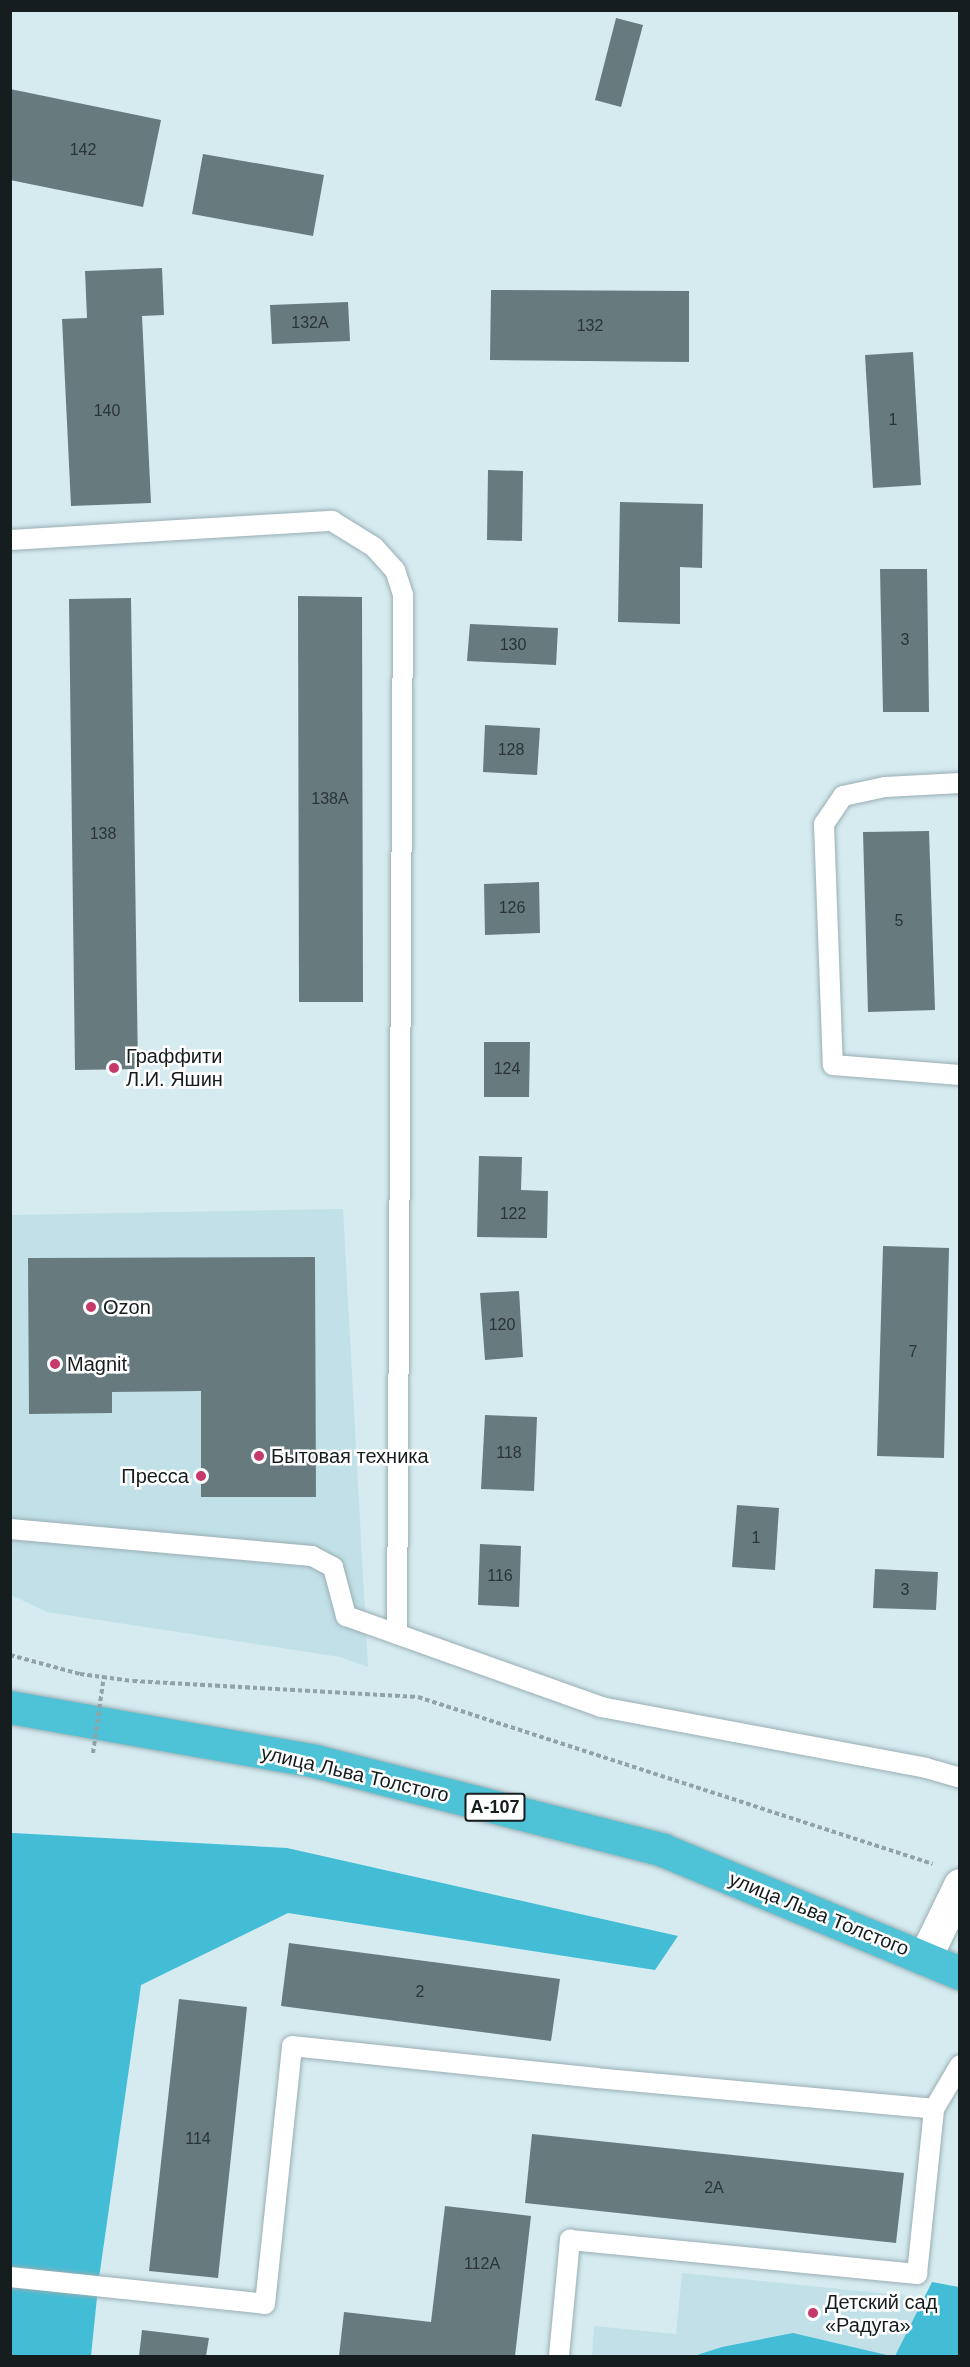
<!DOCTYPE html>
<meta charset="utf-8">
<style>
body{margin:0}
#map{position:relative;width:970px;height:2367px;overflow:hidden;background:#d5ebf0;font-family:Arial,sans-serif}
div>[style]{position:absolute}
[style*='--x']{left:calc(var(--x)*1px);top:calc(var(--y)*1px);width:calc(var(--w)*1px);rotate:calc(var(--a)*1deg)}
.built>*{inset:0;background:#c2e0e8}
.forest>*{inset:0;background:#43bdd6}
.building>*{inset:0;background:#677b7f}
.path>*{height:4px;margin-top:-2px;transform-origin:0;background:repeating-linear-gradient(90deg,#92a3a7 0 4.5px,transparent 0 7.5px)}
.roads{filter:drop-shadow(0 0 2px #99aeb3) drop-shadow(0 0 2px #99aeb3)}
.service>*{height:20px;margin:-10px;padding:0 10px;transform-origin:10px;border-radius:10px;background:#fff}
.minor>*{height:33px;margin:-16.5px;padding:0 16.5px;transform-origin:16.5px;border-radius:16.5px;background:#fff}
.trunk>*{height:33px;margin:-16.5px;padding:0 16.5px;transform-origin:16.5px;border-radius:16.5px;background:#4ec2d6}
.path-bridge>*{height:4px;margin-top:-2px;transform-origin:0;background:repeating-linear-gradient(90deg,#92a3a7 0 4.5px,transparent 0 7.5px)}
.dots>*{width:16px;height:16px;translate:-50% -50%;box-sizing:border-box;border:3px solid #fff;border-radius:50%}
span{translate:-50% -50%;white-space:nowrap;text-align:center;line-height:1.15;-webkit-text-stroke:5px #fff;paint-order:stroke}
.number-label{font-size:16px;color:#2a3437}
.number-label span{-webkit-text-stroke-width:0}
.shield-label span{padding:2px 4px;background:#fff;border:2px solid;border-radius:4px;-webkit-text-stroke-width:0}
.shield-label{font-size:18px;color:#151d1f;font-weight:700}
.poi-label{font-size:20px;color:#151d1f}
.left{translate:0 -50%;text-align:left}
.right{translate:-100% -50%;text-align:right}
.street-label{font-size:20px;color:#151d1f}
.frame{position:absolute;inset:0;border:12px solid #151d1f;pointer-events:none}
</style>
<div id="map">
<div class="built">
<div style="clip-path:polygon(343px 1209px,368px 1667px,340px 1657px,47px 1612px,11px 1595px,10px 1215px)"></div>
<div style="clip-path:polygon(682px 2273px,949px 2300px,959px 2356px,592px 2356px,594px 2326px,676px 2334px)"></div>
</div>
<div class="forest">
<div style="clip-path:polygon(13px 1833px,287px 1848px,678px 1936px,655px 1970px,288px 1913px,141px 1985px,99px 2278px,91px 2356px,11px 2356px,11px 1834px)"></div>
<div style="clip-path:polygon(932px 2282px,959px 2287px,959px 2356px,895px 2356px)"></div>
<div style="clip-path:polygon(793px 2333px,891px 2356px,694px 2356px,722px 2347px)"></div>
</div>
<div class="building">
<div style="clip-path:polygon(616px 18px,643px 25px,621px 107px,595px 100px)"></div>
<div style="clip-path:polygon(10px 89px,161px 120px,143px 207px,10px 180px)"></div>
<div style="clip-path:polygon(203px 154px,324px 175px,313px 236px,192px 214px)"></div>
<div style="clip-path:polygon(162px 268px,164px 315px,142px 316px,151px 503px,71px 506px,62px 319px,87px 318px,85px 271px)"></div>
<div style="clip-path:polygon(491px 290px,689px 291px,689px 362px,490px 360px)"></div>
<div style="clip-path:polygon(348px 302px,350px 341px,272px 344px,270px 305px)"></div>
<div style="clip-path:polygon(913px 352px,921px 485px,873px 488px,865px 355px)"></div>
<div style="clip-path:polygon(488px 470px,523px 471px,522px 541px,487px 540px)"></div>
<div style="clip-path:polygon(620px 502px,703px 504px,702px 568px,680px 567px,680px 624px,618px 622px)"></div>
<div style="clip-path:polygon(880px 569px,927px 569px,929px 712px,883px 712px)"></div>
<div style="clip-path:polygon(298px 596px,362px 597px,363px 1002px,299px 1002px)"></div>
<div style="clip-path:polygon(131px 598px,138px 1069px,75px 1070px,69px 599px)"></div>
<div style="clip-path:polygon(470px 624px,558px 628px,556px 665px,467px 661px)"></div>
<div style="clip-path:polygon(485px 725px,540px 728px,537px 775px,483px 772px)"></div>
<div style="clip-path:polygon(929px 831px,935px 1010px,868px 1012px,863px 832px)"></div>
<div style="clip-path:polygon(539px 882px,540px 933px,485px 935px,484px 884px)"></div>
<div style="clip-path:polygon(484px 1042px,530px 1042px,529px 1097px,484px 1097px)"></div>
<div style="clip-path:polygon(479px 1156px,522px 1157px,521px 1190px,548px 1191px,547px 1238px,477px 1237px)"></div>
<div style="clip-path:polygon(883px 1246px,949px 1248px,944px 1458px,877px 1456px)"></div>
<div style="clip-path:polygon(315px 1257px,316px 1497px,201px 1497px,201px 1391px,112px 1392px,112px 1413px,29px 1414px,28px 1258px)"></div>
<div style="clip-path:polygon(519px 1291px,523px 1357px,485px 1360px,480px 1293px)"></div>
<div style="clip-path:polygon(485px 1415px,537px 1417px,534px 1491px,481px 1489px)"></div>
<div style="clip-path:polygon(737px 1505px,779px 1508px,775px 1570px,732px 1567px)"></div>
<div style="clip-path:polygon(480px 1544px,521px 1546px,519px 1607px,478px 1605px)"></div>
<div style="clip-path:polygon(875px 1569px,938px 1572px,936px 1610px,873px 1608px)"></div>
<div style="clip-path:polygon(289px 1943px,560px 1979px,551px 2041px,281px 2006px)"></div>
<div style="clip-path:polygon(179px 1999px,247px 2007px,218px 2278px,149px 2271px)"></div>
<div style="clip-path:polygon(532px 2134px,904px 2173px,896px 2243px,525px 2203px)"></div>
<div style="clip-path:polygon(445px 2206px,531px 2216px,515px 2356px,339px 2356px,344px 2312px,431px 2322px)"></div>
<div style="clip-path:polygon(142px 2330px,209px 2338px,206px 2356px,139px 2356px)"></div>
</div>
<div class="path">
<div style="--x:10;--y:1655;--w:73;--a:15.2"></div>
<div style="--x:80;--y:1674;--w:53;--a:7.5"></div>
<div style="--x:133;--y:1681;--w:285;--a:3.2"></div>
<div style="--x:418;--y:1697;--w:541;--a:17.97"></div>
</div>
<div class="roads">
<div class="service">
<div style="--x:10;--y:540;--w:323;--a:-3.4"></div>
<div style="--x:332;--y:521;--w:49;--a:31.8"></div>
<div style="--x:374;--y:547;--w:31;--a:48"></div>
<div style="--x:395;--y:570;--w:26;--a:72"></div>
<div style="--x:403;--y:595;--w:1039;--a:90.33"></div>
<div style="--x:960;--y:783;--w:75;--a:176.9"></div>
<div style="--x:885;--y:787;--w:43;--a:167.9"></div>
<div style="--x:843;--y:796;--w:34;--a:124"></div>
<div style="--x:824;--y:824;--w:241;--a:87.9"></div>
<div style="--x:833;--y:1065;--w:127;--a:4.5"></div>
<div style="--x:10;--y:1529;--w:303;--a:5.1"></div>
<div style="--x:312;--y:1556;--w:24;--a:28"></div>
<div style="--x:333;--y:1567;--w:51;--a:75.1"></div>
<div style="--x:346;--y:1616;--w:271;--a:19.6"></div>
<div style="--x:601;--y:1707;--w:331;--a:10.6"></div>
<div style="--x:926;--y:1768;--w:35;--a:16"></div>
<div style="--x:10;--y:2277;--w:256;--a:6"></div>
<div style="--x:265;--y:2304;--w:259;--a:-84"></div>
<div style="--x:292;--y:2046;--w:306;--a:6"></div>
<div style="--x:596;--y:2078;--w:339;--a:5.2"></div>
<div style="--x:559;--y:2356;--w:117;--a:-84.6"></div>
<div style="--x:570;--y:2240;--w:349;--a:5.6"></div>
<div style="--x:917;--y:2274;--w:166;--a:-84.1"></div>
<div style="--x:934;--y:2109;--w:51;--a:-59.4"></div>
</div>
<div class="minor">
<div style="--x:925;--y:1957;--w:80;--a:-64.1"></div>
</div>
<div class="trunk">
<div style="--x:10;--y:1707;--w:310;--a:10"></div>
<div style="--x:315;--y:1761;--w:359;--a:14.3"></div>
<div style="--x:663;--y:1850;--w:321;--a:22.5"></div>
</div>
</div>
<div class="path-bridge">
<div style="--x:93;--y:1753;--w:78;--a:-81.9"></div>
</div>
<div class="dots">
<div style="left:114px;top:1068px;background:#c6396a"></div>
<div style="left:91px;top:1307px;background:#c6396a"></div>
<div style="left:55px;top:1364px;background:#c6396a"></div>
<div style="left:259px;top:1456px;background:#c6396a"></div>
<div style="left:201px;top:1476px;background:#c6396a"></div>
<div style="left:813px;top:2313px;background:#c6396a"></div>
</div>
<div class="number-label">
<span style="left:83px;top:150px">142</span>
<span style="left:310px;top:323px">132А</span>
<span style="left:590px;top:326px">132</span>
<span style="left:107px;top:411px">140</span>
<span style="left:893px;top:420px">1</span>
<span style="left:905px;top:640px">3</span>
<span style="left:513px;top:645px">130</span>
<span style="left:511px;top:750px">128</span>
<span style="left:330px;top:799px">138А</span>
<span style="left:103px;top:834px">138</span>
<span style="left:512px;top:908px">126</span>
<span style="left:899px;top:921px">5</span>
<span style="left:507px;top:1069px">124</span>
<span style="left:513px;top:1214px">122</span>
<span style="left:502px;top:1325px">120</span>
<span style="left:913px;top:1352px">7</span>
<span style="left:509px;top:1453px">118</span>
<span style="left:756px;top:1538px">1</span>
<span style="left:500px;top:1576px">116</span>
<span style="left:905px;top:1590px">3</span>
<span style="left:420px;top:1992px">2</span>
<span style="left:198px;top:2139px">114</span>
<span style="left:714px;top:2188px">2А</span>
<span style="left:482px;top:2264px">112А</span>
</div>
<div class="shield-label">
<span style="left:495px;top:1807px">А-107</span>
</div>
<div class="poi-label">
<span class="left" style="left:126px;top:1068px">Граффити<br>Л.И. Яшин</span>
<span class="left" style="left:103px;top:1307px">Ozon</span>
<span class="left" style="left:67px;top:1364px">Magnit</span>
<span class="left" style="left:271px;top:1456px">Бытовая техника</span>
<span class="right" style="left:189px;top:1476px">Пресса</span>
<span class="left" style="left:825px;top:2314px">Детский сад<br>«Радуга»</span>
</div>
<div class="street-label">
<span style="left:355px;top:1774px;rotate:13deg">улица Льва Толстого</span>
<span style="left:819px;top:1914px;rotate:22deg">улица Льва Толстого</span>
</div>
<div class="frame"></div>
</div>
